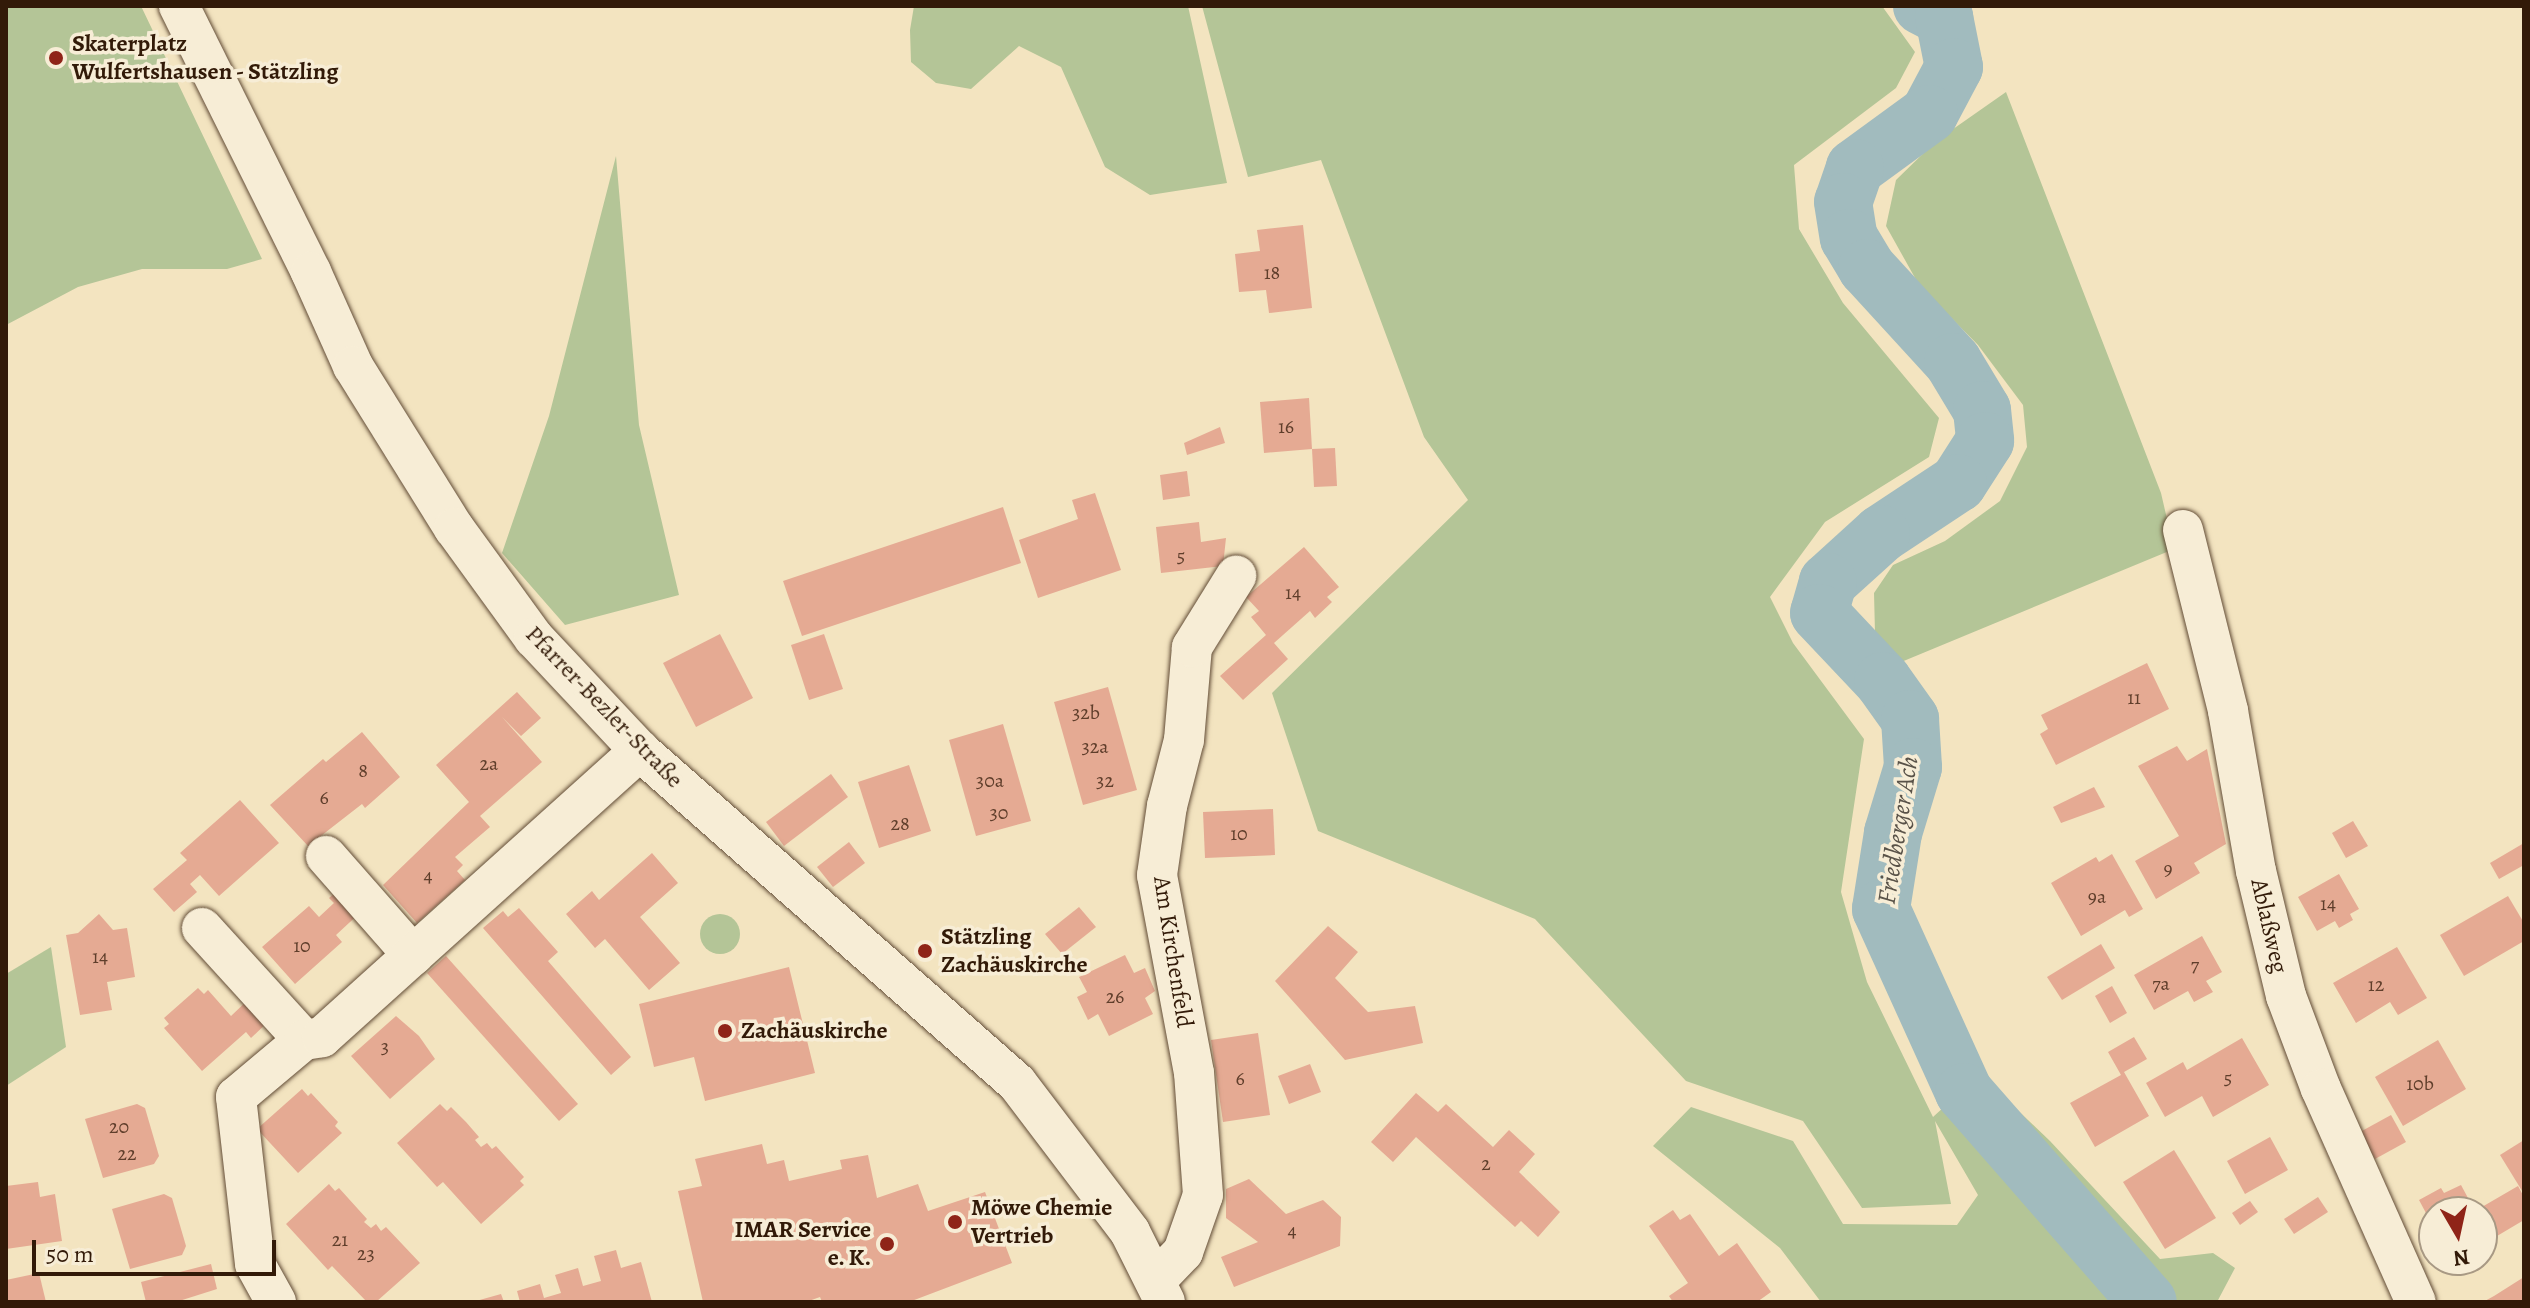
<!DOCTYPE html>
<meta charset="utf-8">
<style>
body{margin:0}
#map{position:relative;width:2530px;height:1308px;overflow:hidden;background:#f3e4c0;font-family:Alegreya,serif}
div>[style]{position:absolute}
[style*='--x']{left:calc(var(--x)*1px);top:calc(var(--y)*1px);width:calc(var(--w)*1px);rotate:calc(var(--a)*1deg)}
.green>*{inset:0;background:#b4c597}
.round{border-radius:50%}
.river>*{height:58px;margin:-29px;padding:0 29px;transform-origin:29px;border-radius:29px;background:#a1bbbe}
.building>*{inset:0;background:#e5aa93}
.roads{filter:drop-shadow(0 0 2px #624c36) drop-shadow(0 0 2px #624c36)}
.minor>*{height:40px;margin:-20px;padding:0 20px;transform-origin:20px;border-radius:20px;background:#f7edd6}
.dots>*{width:22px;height:22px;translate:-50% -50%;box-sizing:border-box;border:4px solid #f7edd6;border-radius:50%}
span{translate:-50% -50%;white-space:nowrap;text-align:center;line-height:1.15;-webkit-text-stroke:7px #f7edd6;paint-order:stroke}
.number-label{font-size:20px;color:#5f3e2b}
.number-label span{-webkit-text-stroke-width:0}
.poi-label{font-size:24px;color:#321a08;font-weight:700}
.left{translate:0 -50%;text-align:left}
.right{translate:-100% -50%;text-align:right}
.street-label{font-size:24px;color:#321a08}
.water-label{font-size:26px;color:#595248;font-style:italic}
.frame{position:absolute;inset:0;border:8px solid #321a08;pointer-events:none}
.north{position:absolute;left:2418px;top:1196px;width:80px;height:80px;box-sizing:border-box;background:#f7edd6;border:2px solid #a89984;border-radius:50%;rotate:171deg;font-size:22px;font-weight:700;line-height:32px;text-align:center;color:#321a08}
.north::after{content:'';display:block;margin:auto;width:28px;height:36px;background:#8f2418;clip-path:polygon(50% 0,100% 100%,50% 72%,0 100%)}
.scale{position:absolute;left:32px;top:1240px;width:244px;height:36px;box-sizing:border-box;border:4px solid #321a08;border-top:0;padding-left:10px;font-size:24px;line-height:28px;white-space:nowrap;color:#321a08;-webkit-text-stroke:6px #f7edd6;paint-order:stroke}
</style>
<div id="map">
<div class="green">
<div style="clip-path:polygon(6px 6px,141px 6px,262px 259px,227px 269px,142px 269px,78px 287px,6px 325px)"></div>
<div style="clip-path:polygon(914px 6px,1188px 6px,1227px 183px,1150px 195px,1105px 167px,1061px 67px,1019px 46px,971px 89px,936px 83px,911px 62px,910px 30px)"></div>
<div style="clip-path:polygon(1202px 6px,1882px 6px,1915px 52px,1896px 88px,1794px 165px,1799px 229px,1843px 303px,1939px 418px,1929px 457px,1825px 522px,1770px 597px,1793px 643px,1864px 739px,1841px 892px,1867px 982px,1933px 1117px,1980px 1074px,2050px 1141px,2160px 1259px,2213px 1253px,2235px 1268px,2217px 1302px,1821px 1302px,1780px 1248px,1653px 1146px,1691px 1107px,1793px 1141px,1843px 1224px,1957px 1225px,1978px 1195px,1935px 1121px,1951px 1204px,1862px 1208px,1803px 1121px,1686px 1081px,1535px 919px,1318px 831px,1272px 693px,1468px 500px,1424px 437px,1321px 160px,1248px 177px)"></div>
<div style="clip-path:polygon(2006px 92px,2161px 493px,2174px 549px,1894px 665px,1875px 633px,1874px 593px,1893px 565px,1945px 541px,2000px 501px,2027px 447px,2023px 405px,1978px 345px,1919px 285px,1886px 226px,1896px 180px,1936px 141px)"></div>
<div style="clip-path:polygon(616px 156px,639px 425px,679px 595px,565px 625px,502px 553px,549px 416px)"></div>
<div class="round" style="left:700px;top:914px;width:40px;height:40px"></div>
<div style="clip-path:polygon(51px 947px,66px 1047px,6px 1086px,6px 974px)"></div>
</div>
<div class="river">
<div style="--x:1922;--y:6;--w:25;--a:27"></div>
<div style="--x:1944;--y:17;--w:51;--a:78.7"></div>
<div style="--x:1954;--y:67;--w:53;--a:118"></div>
<div style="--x:1929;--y:114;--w:92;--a:143.9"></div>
<div style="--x:1855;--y:168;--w:36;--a:109"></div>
<div style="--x:1843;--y:202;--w:36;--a:81"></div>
<div style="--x:1849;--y:238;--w:35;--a:59"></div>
<div style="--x:1867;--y:268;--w:127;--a:47.5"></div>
<div style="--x:1953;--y:362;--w:56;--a:58.9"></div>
<div style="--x:1982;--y:410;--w:31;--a:84"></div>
<div style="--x:1985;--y:441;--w:50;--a:122.7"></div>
<div style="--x:1958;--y:483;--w:92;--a:146.5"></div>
<div style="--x:1881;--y:534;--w:72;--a:137.8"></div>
<div style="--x:1828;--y:582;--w:32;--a:106"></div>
<div style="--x:1819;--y:613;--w:93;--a:46.7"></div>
<div style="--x:1883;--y:681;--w:47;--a:54.6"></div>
<div style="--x:1910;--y:719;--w:48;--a:86.4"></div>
<div style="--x:1913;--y:767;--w:69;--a:106.9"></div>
<div style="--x:1893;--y:833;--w:77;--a:99"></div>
<div style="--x:1881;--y:909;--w:201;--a:65.6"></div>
<div style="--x:1964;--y:1092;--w:279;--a:48.8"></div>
</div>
<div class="building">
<div style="clip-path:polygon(1303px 225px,1312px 308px,1269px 313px,1266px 290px,1239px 292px,1235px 254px,1260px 251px,1257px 230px)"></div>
<div style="clip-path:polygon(1309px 398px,1312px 449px,1264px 453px,1260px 402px)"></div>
<div style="clip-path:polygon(1220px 427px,1225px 443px,1187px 455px,1184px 443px)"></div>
<div style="clip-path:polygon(1335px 448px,1337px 486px,1314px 487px,1312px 449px)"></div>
<div style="clip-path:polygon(1187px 471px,1190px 496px,1163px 500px,1160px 475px)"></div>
<div style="clip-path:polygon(1095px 493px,1121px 570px,1038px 598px,1019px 540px,1078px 519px,1072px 500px)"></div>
<div style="clip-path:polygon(1003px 507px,1021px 563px,802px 636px,783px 581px)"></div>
<div style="clip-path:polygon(1199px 522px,1201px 542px,1226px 538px,1223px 566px,1161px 573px,1156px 527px)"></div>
<div style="clip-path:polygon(1304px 547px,1339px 587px,1327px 597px,1332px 602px,1315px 618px,1310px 611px,1274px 643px,1288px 659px,1243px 700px,1220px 676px,1266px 635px,1251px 617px,1259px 611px,1246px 597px)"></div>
<div style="clip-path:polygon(720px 634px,753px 698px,696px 727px,663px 663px)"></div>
<div style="clip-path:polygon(824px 634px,843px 689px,809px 700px,791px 645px)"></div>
<div style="clip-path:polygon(2147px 663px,2169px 709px,2056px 765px,2040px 734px,2048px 729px,2041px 715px)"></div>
<div style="clip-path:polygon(1108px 687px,1137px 790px,1083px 805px,1054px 702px)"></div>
<div style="clip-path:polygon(517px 692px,541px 718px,521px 736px,502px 717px,542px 762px,480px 816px,490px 827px,455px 857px,463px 865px,457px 871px,465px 880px,417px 923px,383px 885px,469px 802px,436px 765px)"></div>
<div style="clip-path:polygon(1003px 724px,1031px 821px,976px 836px,949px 740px)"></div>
<div style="clip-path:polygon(362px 732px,400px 777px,365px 808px,362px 804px,308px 846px,270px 805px,323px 759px,326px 762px)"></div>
<div style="clip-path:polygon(2177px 746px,2187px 761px,2207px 749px,2226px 844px,2194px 863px,2200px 873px,2156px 899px,2135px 861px,2179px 836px,2138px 766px)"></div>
<div style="clip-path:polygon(909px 765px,931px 831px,879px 848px,858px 782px)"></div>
<div style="clip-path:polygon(831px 774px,848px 797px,784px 846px,766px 822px)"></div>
<div style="clip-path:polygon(2094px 787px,2105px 807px,2061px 823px,2053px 807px)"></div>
<div style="clip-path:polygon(240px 800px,279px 843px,219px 896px,200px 875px,190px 884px,197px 892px,174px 912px,153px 889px,187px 860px,180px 853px)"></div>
<div style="clip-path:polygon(1273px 809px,1275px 855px,1205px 858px,1203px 812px)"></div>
<div style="clip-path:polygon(2353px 821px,2368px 846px,2346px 858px,2332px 833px)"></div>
<div style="clip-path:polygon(849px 842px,865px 863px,833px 887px,817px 867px)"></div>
<div style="clip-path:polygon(2524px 843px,2524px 865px,2499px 879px,2490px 863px)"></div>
<div style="clip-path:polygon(652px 853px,678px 883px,640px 917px,680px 963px,649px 990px,605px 939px,595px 948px,566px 914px,592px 891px,599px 900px)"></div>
<div style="clip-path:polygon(2112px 854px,2143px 909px,2129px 917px,2125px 910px,2081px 936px,2051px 883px,2096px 857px,2099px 862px)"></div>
<div style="clip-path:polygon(2339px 874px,2359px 909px,2350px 914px,2353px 920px,2339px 928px,2335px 921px,2317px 931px,2298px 897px)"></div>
<div style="clip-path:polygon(342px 887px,363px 910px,336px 935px,342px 942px,295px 984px,262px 947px,309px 906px,319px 917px,334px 903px,329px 898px)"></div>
<div style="clip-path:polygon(2508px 896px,2524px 923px,2524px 941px,2464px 976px,2440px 935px)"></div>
<div style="clip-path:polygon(1079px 907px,1096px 927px,1062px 954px,1045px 934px)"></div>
<div style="clip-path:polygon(519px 908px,558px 952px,548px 961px,631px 1057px,611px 1075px,483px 928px,503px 911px,508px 917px)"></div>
<div style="clip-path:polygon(99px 914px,113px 930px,127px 928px,135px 977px,107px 982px,112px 1010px,80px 1015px,66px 935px,78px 933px)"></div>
<div style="clip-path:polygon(1328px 926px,1358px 952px,1335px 978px,1368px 1012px,1415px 1006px,1423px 1043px,1345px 1060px,1275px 981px)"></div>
<div style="clip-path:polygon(2202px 936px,2222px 972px,2206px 981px,2213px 992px,2194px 1002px,2188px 991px,2154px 1010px,2134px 975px)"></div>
<div style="clip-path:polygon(2101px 944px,2115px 968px,2062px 1000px,2047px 977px)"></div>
<div style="clip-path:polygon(2397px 947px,2427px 998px,2398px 1015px,2390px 1002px,2356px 1023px,2333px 983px)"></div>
<div style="clip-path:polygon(1125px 955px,1134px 973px,1145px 968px,1155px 991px,1145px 998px,1153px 1014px,1109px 1036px,1098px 1014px,1088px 1020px,1077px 997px,1087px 992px,1079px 977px)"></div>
<div style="clip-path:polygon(446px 956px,578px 1104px,559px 1121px,427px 973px)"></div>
<div style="clip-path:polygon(789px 967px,815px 1073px,705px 1101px,694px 1057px,654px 1067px,639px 1004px)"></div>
<div style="clip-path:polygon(2112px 986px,2127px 1013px,2110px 1023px,2095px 996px)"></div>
<div style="clip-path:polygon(198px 988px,204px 994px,208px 990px,231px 1016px,252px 996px,272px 1018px,251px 1038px,246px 1032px,202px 1071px,164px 1028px,169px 1024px,164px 1018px)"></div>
<div style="clip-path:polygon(396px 1016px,419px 1036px,435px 1059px,390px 1099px,351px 1056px)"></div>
<div style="clip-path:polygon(1258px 1033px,1270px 1115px,1223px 1122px,1211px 1040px)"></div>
<div style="clip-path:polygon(2134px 1037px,2147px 1059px,2124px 1072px,2149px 1116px,2095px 1147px,2070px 1103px,2121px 1075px,2108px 1052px)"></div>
<div style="clip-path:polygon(2242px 1038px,2269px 1085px,2213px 1117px,2202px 1096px,2165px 1117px,2146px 1083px,2183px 1062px,2187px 1070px)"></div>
<div style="clip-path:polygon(2438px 1040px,2466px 1089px,2403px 1126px,2375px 1077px)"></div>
<div style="clip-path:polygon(1310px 1064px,1321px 1092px,1289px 1104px,1278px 1076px)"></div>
<div style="clip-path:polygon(302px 1089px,308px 1096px,311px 1093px,338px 1122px,335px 1126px,342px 1133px,298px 1173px,257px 1129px)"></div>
<div style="clip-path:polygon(1416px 1093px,1438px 1112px,1446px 1104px,1493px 1147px,1509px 1130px,1535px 1154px,1519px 1172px,1560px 1212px,1538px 1237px,1521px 1221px,1515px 1227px,1416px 1137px,1393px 1162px,1371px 1142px)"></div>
<div style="clip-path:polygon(137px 1104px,145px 1108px,159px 1156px,154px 1164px,103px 1178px,85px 1119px)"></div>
<div style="clip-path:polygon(440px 1104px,447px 1111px,451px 1107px,466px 1122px,479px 1137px,475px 1140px,481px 1147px,487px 1143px,492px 1149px,496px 1146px,524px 1177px,520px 1181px,524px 1185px,481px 1224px,443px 1182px,437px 1187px,397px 1143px)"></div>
<div style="clip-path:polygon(2391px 1115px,2406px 1142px,2375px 1159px,2360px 1132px)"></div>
<div style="clip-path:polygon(2270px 1137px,2288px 1170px,2245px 1194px,2227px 1161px)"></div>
<div style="clip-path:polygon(2524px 1140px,2524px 1194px,2500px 1155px)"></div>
<div style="clip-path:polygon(762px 1144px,767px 1164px,784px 1160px,789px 1181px,842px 1169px,840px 1160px,868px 1155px,877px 1198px,918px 1184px,928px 1211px,985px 1192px,1012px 1263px,909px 1302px,822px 1302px,820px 1297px,806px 1302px,703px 1302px,678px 1191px,702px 1186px,695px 1159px)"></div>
<div style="clip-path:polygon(2174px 1150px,2216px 1218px,2165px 1249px,2123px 1182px)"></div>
<div style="clip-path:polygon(1249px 1179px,1286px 1214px,1323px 1200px,1341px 1217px,1340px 1246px,1234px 1287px,1221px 1257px,1258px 1242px,1226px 1218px,1226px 1189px)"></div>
<div style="clip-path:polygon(38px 1182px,40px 1197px,55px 1194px,62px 1241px,6px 1249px,6px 1186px)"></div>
<div style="clip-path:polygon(329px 1184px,335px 1191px,339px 1188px,367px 1219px,364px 1222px,371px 1228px,376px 1224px,381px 1231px,386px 1227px,420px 1263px,376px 1302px,367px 1302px,332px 1266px,328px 1270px,286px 1224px)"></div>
<div style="clip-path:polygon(2461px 1185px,2475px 1211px,2518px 1186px,2524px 1197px,2524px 1220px,2492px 1239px,2482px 1222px,2482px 1212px,2434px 1212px,2434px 1228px,2419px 1200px,2441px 1188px,2444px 1193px)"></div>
<div style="clip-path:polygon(164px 1194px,172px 1198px,186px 1246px,182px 1255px,130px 1269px,112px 1209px)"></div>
<div style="clip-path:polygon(2318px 1197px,2328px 1212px,2294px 1234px,2284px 1219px)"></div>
<div style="clip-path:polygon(2250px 1201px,2258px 1212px,2240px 1225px,2232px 1213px)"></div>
<div style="clip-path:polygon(1673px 1210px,1680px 1220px,1690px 1214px,1719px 1256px,1737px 1243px,1771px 1292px,1757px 1302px,1673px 1302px,1669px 1296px,1688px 1283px,1649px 1226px)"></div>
<div style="clip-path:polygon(616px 1250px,621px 1268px,641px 1262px,652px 1302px,520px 1302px,517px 1291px,540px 1284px,544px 1298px,561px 1293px,555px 1275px,578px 1268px,583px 1286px,601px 1281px,594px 1256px)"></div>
<div style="clip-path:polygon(211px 1264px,217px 1289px,176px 1302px,146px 1302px,141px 1282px)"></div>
<div style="clip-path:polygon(39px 1273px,46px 1302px,6px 1302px,6px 1280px)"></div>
<div style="clip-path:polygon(2524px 1277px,2524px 1302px,2483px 1302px,2494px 1296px)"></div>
<div style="clip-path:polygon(501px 1294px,504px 1302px,476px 1302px,476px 1301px)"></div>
</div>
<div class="roads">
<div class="minor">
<div style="--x:179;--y:6;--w:297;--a:63.6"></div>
<div style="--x:311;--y:272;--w:103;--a:65.9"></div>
<div style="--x:353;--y:366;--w:191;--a:58.1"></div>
<div style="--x:454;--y:528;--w:136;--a:54"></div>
<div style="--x:534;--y:638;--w:155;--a:46.8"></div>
<div style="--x:640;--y:751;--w:502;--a:41.37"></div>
<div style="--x:1017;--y:1083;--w:187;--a:52.8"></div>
<div style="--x:1130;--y:1232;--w:78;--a:63.4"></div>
<div style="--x:2183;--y:530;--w:187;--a:76"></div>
<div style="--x:2228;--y:711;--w:162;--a:80.1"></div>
<div style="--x:2256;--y:871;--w:129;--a:76.5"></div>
<div style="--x:2286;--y:996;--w:99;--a:69.4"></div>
<div style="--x:2321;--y:1089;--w:233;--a:66"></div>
<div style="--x:326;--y:856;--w:132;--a:48.7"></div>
<div style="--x:202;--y:928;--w:151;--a:47.7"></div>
<div style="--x:1156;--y:1280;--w:39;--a:-46"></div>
<div style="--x:1183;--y:1252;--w:60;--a:-70.7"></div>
<div style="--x:1203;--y:1195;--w:122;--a:-94.2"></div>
<div style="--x:1194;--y:1073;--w:201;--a:-100.6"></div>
<div style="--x:1157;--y:875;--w:70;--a:-81.8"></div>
<div style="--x:1167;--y:806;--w:68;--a:-75.6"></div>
<div style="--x:1184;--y:740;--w:93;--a:-85.1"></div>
<div style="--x:1192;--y:647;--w:84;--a:-58.2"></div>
<div style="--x:276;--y:1302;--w:43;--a:-118.9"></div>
<div style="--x:255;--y:1264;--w:168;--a:-96.5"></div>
<div style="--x:236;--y:1097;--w:89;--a:-40"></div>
<div style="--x:304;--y:1040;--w:18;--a:-9"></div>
<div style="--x:322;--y:1037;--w:428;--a:-42"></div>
</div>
</div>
<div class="dots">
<div style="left:56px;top:58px;background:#8f2418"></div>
<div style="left:925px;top:951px;background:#8f2418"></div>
<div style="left:725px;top:1031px;background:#8f2418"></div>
<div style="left:955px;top:1222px;background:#8f2418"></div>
<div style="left:887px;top:1244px;background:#8f2418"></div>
</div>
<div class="number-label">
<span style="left:1272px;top:272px">18</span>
<span style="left:1286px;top:426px">16</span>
<span style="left:1181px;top:555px">5</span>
<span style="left:1293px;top:592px">14</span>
<span style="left:2134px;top:697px">11</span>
<span style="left:1086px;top:712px">32b</span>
<span style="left:1095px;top:746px">32a</span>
<span style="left:489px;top:763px">2a</span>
<span style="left:363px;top:770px">8</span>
<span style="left:990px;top:780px">30a</span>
<span style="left:1105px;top:780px">32</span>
<span style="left:324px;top:797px">6</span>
<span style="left:999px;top:812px">30</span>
<span style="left:900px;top:823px">28</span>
<span style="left:1239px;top:833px">10</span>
<span style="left:2168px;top:868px">9</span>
<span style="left:428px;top:875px">4</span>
<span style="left:2097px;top:896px">9a</span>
<span style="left:2328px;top:903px">14</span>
<span style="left:302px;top:945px">10</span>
<span style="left:100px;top:956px">14</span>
<span style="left:2195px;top:964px">7</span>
<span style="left:2161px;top:983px">7a</span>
<span style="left:2376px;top:984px">12</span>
<span style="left:1115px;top:996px">26</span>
<span style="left:385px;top:1046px">3</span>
<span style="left:2228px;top:1077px">5</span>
<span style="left:1240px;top:1078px">6</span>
<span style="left:2420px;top:1083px">10b</span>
<span style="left:119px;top:1126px">20</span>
<span style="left:127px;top:1153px">22</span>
<span style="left:1486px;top:1163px">2</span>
<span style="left:1292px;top:1230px">4</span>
<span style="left:340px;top:1239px">21</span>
<span style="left:366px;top:1253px">23</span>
</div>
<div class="poi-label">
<span class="left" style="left:72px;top:58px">Skaterplatz<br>Wulfertshausen - Stätzling</span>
<span class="left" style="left:941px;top:951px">Stätzling<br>Zachäuskirche</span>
<span class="left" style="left:741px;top:1031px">Zachäuskirche</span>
<span class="left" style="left:971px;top:1222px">Möwe Chemie<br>Vertrieb</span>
<span class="right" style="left:871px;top:1244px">IMAR Service<br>e. K.</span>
</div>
<div class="street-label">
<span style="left:604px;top:707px;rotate:46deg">Pfarrer-Bezler-Straße</span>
<span style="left:2269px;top:926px;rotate:77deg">Ablaßweg</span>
<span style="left:1173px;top:952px;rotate:81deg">Am Kirchenfeld</span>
</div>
<div class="water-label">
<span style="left:1898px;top:830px;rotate:-81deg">Friedberger Ach</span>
</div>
<div class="frame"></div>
<div class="north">N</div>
<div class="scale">50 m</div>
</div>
